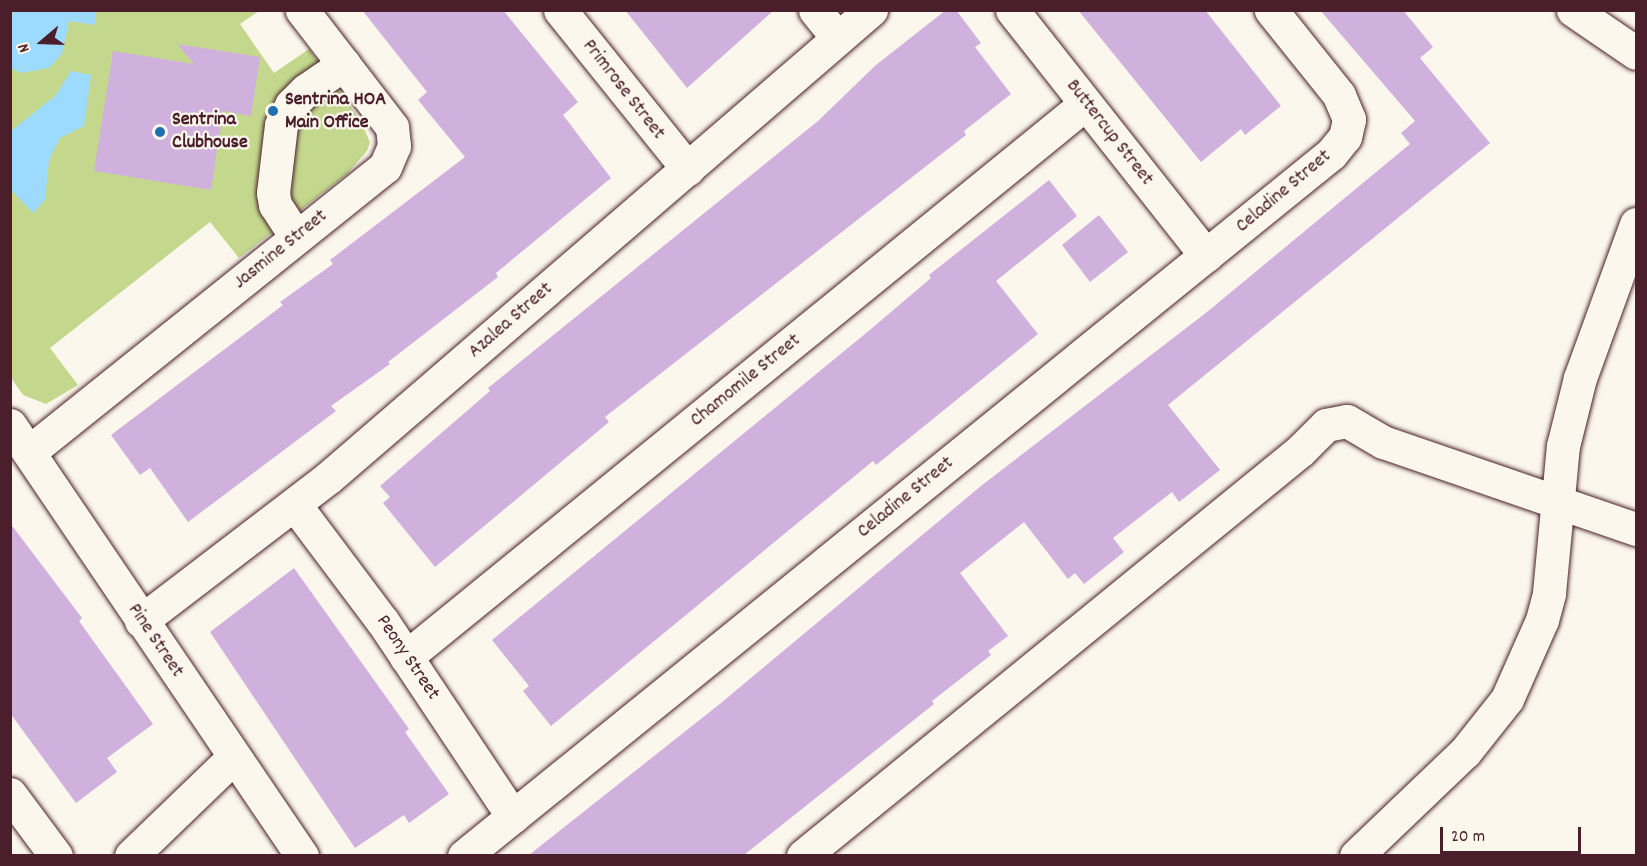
<!DOCTYPE html>
<style>
body{margin:0}
#map{position:relative;width:1647px;height:866px;overflow:hidden;background:#fbf7ec;font-family:Dekko,sans-serif}
div>[style]{position:absolute}
[style*='--x']{left:calc(var(--x)*1px);top:calc(var(--y)*1px);width:calc(var(--w)*1px);rotate:calc(var(--a)*1deg)}
.green>*{inset:0;background:#c4d88d}
.water>*{inset:0;background:#9cdbfd}
.building>*{inset:0;background:#d0b1de}
.roads{filter:drop-shadow(0 0 2px #4a1f2b) drop-shadow(0 0 2px #4a1f2b)}
.minor>*{height:33px;margin:-16.5px;padding:0 16.5px;transform-origin:16.5px;border-radius:16.5px;background:#fbf7ec}
.dots>*{width:16px;height:16px;translate:-50% -50%;box-sizing:border-box;border:3px solid #fbf7ec;border-radius:50%}
span{translate:-50% -50%;white-space:nowrap;text-align:center;line-height:1.15;-webkit-text-stroke:4.5px #fbf7ec;paint-order:stroke}
.street-label{font-size:20px;color:#4a1f2b}
.poi-label{font-size:20px;color:#4a1f2b;font-weight:700}
.left{translate:0 -50%;text-align:left}
.frame{position:absolute;inset:0;border:12px solid #4a1f2b;pointer-events:none}
.north{position:absolute;left:12px;top:12px;width:60px;height:60px;-webkit-text-stroke:4px #fbf7ec;paint-order:stroke;rotate:251deg;font-size:16px;font-weight:700;line-height:24px;text-align:center;color:#4a1f2b}
.north::after{content:'';display:block;margin:auto;width:21px;height:27px;background:#4a1f2b;clip-path:polygon(50% 0,100% 100%,50% 72%,0 100%)}
.scale{position:absolute;left:1440px;top:827px;width:141px;height:27px;box-sizing:border-box;border:3px solid #4a1f2b;border-top:0;padding-left:8px;font-size:18px;line-height:21px;white-space:nowrap;color:#4a1f2b;-webkit-text-stroke:4px #fbf7ec;paint-order:stroke}
</style>
<div id="map">
<div class="green">
<div style="clip-path:polygon(10px 11px,259px 11px,240px 24px,274px 73px,309px 49px,360px 120px,370px 142px,367px 151px,347px 174px,239px 258px,210px 222px,50px 348px,78px 385px,46px 404px,23px 395px,11px 378px)"></div>
</div>
<div class="water">
<div style="clip-path:polygon(15px 10px,96px 11px,95px 25px,69px 21px,62px 54px,49px 68px,21px 73px,11px 68px,11px 16px)"></div>
<div style="clip-path:polygon(71px 71px,91px 75px,84px 126px,60px 138px,49px 160px,45px 200px,33px 213px,11px 190px,11px 131px,55px 96px)"></div>
</div>
<div class="building">
<div style="clip-path:polygon(362px 10px,503px 10px,578px 102px,563px 115px,611px 178px,496px 273px,498px 277px,388px 362px,390px 364px,331px 406px,336px 411px,188px 522px,150px 468px,140px 475px,111px 435px,283px 305px,280px 302px,333px 264px,330px 260px,465px 157px,418px 100px,427px 92px)"></div>
<div style="clip-path:polygon(625px 10px,774px 10px,687px 88px)"></div>
<div style="clip-path:polygon(946px 10px,956px 10px,981px 43px,975px 47px,1011px 94px,964px 131px,966px 135px,605px 417px,609px 422px,435px 567px,383px 503px,390px 497px,380px 486px,490px 391px,488px 388px,818px 121px,876px 65px)"></div>
<div style="clip-path:polygon(1078px 10px,1205px 10px,1281px 106px,1245px 135px,1241px 129px,1201px 162px)"></div>
<div style="clip-path:polygon(1320px 10px,1403px 10px,1433px 47px,1420px 58px,1490px 143px,1168px 405px,1220px 470px,1179px 502px,1172px 492px,1113px 538px,1124px 552px,1084px 584px,1075px 573px,1068px 579px,1024px 522px,960px 573px,1008px 636px,988px 651px,991px 655px,932px 701px,934px 704px,744px 855px,529px 855px,721px 703px,981px 486px,1207px 312px,1410px 144px,1401px 133px,1415px 121px)"></div>
<div style="clip-path:polygon(177px 44px,260px 57px,251px 116px,223px 111px,211px 190px,94px 171px,113px 51px,194px 64px)"></div>
<div style="clip-path:polygon(1049px 180px,1077px 216px,996px 281px,1038px 334px,876px 465px,873px 461px,551px 726px,523px 691px,529px 686px,492px 640px,871px 329px,931px 278px,929px 275px)"></div>
<div style="clip-path:polygon(1099px 215px,1128px 252px,1090px 282px,1062px 245px)"></div>
<div style="clip-path:polygon(10px 523px,82px 618px,79px 621px,153px 724px,107px 758px,117px 772px,76px 803px,10px 713px)"></div>
<div style="clip-path:polygon(294px 568px,409px 729px,405px 732px,449px 794px,409px 823px,404px 815px,355px 848px,210px 632px)"></div>
</div>
<div class="roads">
<div class="minor">
<div style="--x:560;--y:10;--w:204;--a:51.2"></div>
<div style="--x:815;--y:10;--w:36;--a:51"></div>
<div style="--x:1012;--y:10;--w:313;--a:51.7"></div>
<div style="--x:1573;--y:10;--w:76;--a:34.3"></div>
<div style="--x:296;--y:237;--w:38;--a:-123"></div>
<div style="--x:275;--y:205;--w:12;--a:-99"></div>
<div style="--x:273;--y:193;--w:68;--a:-83.3"></div>
<div style="--x:281;--y:125;--w:22;--a:-63"></div>
<div style="--x:291;--y:105;--w:21;--a:-45"></div>
<div style="--x:306;--y:90;--w:46;--a:-34.4"></div>
<div style="--x:10;--y:425;--w:521;--a:55.88"></div>
<div style="--x:29;--y:452;--w:456;--a:-38.7"></div>
<div style="--x:385;--y:167;--w:23;--a:-67"></div>
<div style="--x:394;--y:146;--w:19;--a:-96"></div>
<div style="--x:392;--y:127;--w:148;--a:-127.6"></div>
<div style="--x:295;--y:505;--w:146;--a:53.1"></div>
<div style="--x:383;--y:622;--w:234;--a:56.3"></div>
<div style="--x:141;--y:621;--w:235;--a:-37.4"></div>
<div style="--x:328;--y:478;--w:717;--a:-40.76"></div>
<div style="--x:406;--y:657;--w:876;--a:-39.16"></div>
<div style="--x:10;--y:794;--w:77;--a:53.4"></div>
<div style="--x:131;--y:856;--w:141;--a:-43.9"></div>
<div style="--x:464;--y:856;--w:1116;--a:-39"></div>
<div style="--x:1331;--y:154;--w:22;--a:-51"></div>
<div style="--x:1345;--y:137;--w:18;--a:-77"></div>
<div style="--x:1349;--y:119;--w:26;--a:-113"></div>
<div style="--x:1339;--y:95;--w:109;--a:-128.7"></div>
<div style="--x:803;--y:856;--w:641;--a:-39.18"></div>
<div style="--x:1300;--y:451;--w:37;--a:-45"></div>
<div style="--x:1326;--y:425;--w:21;--a:-11"></div>
<div style="--x:1347;--y:421;--w:42;--a:30.3"></div>
<div style="--x:1383;--y:442;--w:268;--a:19"></div>
<div style="--x:1356;--y:856;--w:151;--a:-43.7"></div>
<div style="--x:1465;--y:752;--w:68;--a:-51.6"></div>
<div style="--x:1507;--y:699;--w:86;--a:-66.1"></div>
<div style="--x:1542;--y:620;--w:28;--a:-75"></div>
<div style="--x:1549;--y:593;--w:148;--a:-84.6"></div>
<div style="--x:1563;--y:446;--w:70;--a:-76"></div>
<div style="--x:1580;--y:378;--w:164;--a:-70"></div>
</div>
</div>
<div class="dots">
<div style="left:273px;top:111px;background:#1f6fb2"></div>
<div style="left:160px;top:132px;background:#1f6fb2"></div>
</div>
<div class="street-label">
<span style="left:623px;top:90px;rotate:52deg">Primrose Street</span>
<span style="left:1109px;top:133px;rotate:52deg">Buttercup Street</span>
<span style="left:1284px;top:192px;rotate:-40deg">Celadine Street</span>
<span style="left:281px;top:250px;rotate:-39deg">Jasmine Street</span>
<span style="left:511px;top:321px;rotate:-41deg">Azalea Street</span>
<span style="left:746px;top:381px;rotate:-39deg">Chamomile Street</span>
<span style="left:906px;top:498px;rotate:-39deg">Celadine Street</span>
<span style="left:155px;top:641px;rotate:56deg">Pine Street</span>
<span style="left:407px;top:658px;rotate:56deg">Peony Street</span>
</div>
<div class="poi-label">
<span class="left" style="left:285px;top:112px">Sentrina HOA<br>Main Office</span>
<span class="left" style="left:172px;top:132px">Sentrina<br>Clubhouse</span>
</div>
<div class="frame"></div>
<div class="north">N</div>
<div class="scale">20 m</div>
</div>
